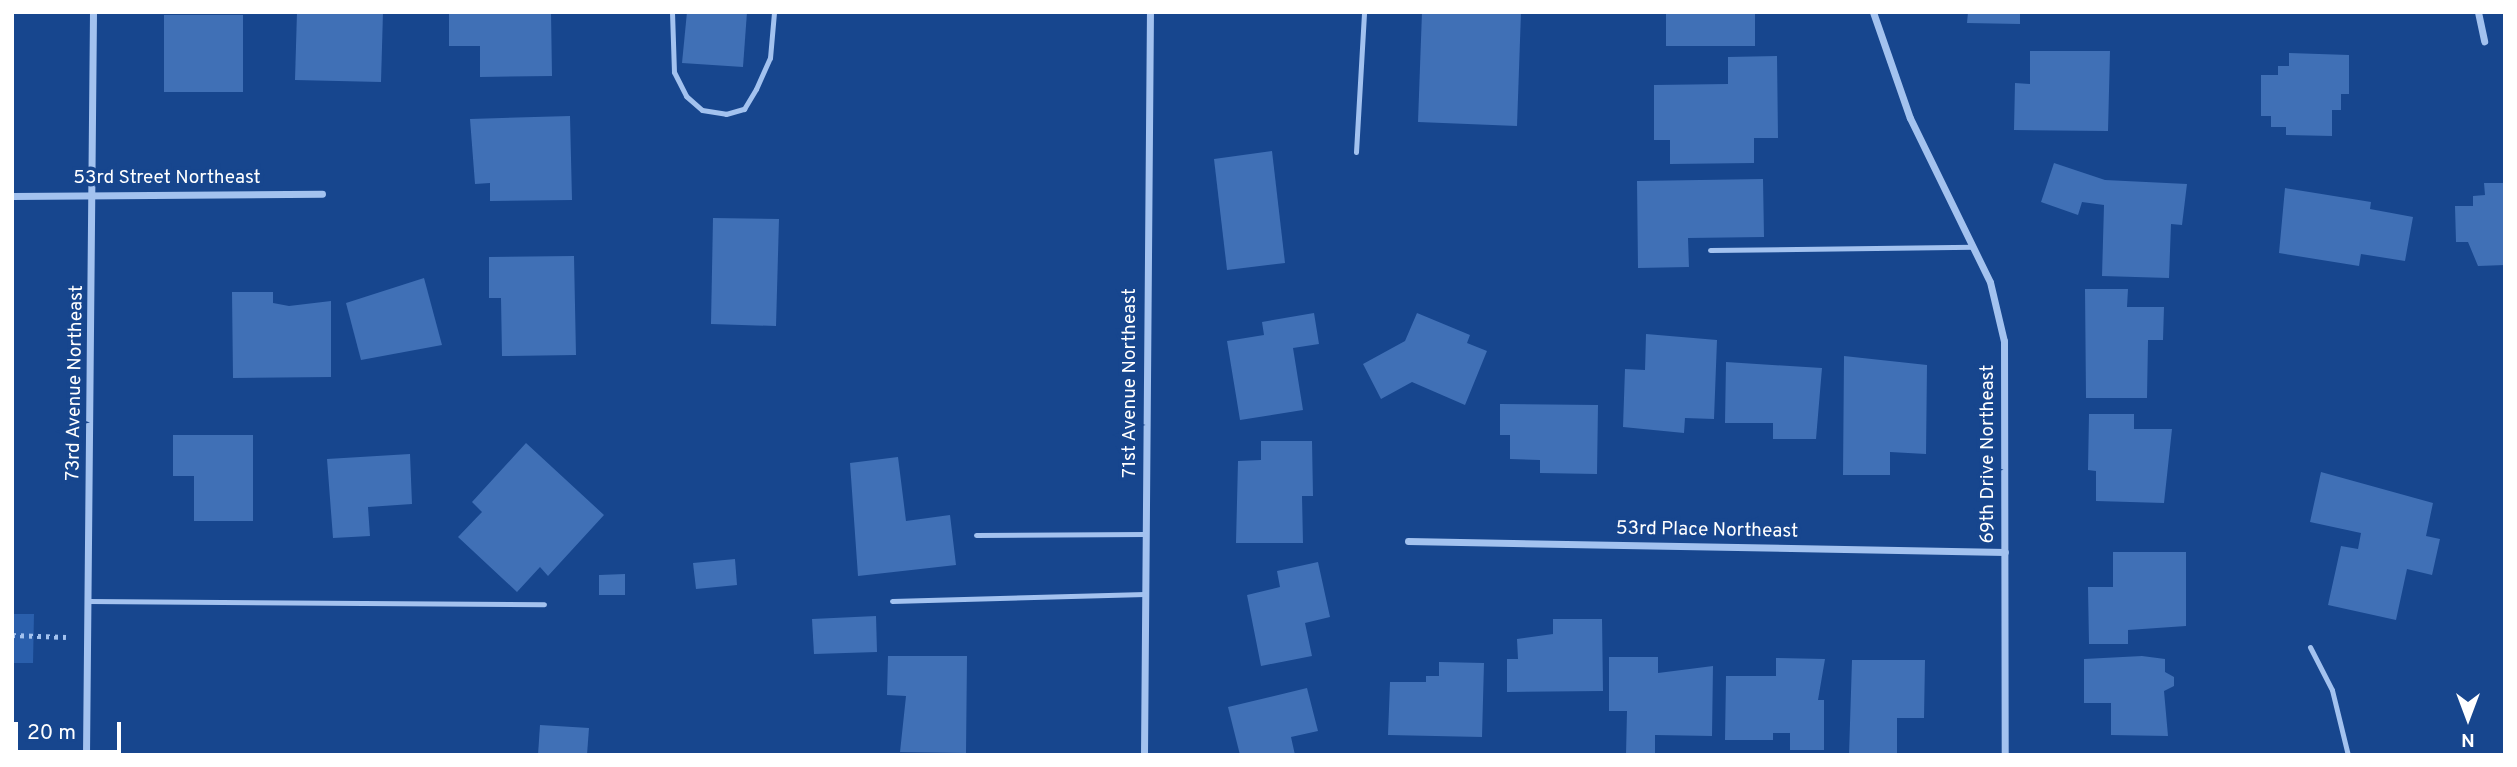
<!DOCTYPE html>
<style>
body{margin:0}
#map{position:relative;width:2517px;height:767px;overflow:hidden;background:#17468e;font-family:Overpass,sans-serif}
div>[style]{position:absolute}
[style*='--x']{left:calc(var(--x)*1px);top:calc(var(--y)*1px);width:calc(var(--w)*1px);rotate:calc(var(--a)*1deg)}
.green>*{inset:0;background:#2a5fac}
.building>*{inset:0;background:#4070b6}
.path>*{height:4.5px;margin-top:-2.25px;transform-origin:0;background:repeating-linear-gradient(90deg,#a3c2ef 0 3.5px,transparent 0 8.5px)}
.lane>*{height:5px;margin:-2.5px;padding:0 2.5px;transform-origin:2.5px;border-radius:2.5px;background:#a3c2ef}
.street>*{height:7px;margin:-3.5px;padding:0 3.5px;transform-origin:3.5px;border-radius:3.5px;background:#a3c2ef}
span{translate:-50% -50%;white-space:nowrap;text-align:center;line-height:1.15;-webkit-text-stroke:7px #17468e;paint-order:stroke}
.street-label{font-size:19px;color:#fff}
.frame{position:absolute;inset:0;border:14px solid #fff;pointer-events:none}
.north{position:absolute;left:2433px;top:683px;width:70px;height:70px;-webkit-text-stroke:5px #17468e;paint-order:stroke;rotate:180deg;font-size:19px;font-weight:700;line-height:28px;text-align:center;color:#fff}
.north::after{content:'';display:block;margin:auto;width:24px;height:32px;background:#fff;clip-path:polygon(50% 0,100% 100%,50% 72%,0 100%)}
.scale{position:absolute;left:14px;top:722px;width:107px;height:32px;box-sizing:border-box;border:4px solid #fff;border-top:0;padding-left:9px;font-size:21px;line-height:24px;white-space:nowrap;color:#fff;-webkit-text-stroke:5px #17468e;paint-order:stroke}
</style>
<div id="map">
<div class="green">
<div style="clip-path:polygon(12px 614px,34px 614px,33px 663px,12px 663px)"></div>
</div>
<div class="building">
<div style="clip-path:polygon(297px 12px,383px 12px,381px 82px,295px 80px)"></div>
<div style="clip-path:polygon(449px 12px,551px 12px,552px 76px,480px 77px,480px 46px,449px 46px)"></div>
<div style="clip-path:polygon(687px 12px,747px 12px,743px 67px,682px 63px)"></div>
<div style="clip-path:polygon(1422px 12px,1521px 12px,1517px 126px,1418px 122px)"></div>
<div style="clip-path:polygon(1666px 12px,1755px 12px,1755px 46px,1666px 46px)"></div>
<div style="clip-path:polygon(1968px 12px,2020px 12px,2020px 24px,1967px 23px)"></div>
<div style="clip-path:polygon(164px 15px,243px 15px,243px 92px,164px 92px)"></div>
<div style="clip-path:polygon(2030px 51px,2110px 51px,2108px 131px,2014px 130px,2015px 83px,2030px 84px)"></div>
<div style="clip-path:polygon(2289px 53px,2349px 55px,2349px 94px,2341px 94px,2341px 110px,2332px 110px,2332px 136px,2286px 135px,2286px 127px,2271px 127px,2271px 116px,2261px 116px,2261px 75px,2278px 75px,2278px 66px,2289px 66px)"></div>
<div style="clip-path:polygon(1777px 56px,1778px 138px,1754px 138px,1754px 163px,1670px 164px,1670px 140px,1654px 140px,1654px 85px,1728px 84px,1728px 57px)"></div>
<div style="clip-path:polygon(570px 116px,572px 200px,490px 201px,490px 183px,475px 184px,470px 119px)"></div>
<div style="clip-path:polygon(1272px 151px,1285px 263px,1227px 270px,1214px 159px)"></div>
<div style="clip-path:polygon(2054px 163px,2105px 180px,2187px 184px,2182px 225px,2171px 224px,2169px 278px,2102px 276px,2104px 205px,2082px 202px,2078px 215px,2041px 202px)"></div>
<div style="clip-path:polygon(1763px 179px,1764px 237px,1688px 238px,1689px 267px,1638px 268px,1637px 181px)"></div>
<div style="clip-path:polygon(2484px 183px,2505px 183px,2505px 265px,2478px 266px,2468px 242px,2456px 242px,2455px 206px,2473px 206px,2473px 196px,2485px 195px)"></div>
<div style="clip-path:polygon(2285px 188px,2371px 202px,2370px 209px,2413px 217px,2405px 261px,2361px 254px,2359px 266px,2279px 253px)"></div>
<div style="clip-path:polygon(713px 218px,779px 219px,776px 326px,711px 324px)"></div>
<div style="clip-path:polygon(574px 256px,576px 355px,502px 356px,501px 298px,489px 298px,489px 257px)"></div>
<div style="clip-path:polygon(424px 278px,442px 345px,361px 360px,346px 303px)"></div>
<div style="clip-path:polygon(2085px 289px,2128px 289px,2127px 307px,2164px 307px,2163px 340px,2148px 340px,2147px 398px,2086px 398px)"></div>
<div style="clip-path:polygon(232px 292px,273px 292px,273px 303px,289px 306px,331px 301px,331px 377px,233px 378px)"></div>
<div style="clip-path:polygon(1314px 313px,1319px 344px,1293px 348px,1303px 410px,1240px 420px,1227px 341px,1264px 335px,1262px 322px)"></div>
<div style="clip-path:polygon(1417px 313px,1470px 335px,1467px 343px,1487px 351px,1465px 405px,1412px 382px,1381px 399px,1363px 364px,1405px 341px)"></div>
<div style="clip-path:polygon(1646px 334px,1717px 340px,1714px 419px,1685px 418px,1684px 433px,1623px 427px,1625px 369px,1645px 370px)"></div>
<div style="clip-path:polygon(1844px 356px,1927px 365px,1926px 454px,1890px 452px,1890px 475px,1843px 475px)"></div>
<div style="clip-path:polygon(1726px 362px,1822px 368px,1816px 439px,1773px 439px,1773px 423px,1725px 423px)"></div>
<div style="clip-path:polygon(1500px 404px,1598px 405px,1597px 474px,1540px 473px,1540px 460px,1510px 459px,1510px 435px,1500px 435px)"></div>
<div style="clip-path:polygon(2089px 414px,2134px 414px,2134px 429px,2172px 429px,2164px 503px,2096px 501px,2096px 471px,2088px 470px)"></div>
<div style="clip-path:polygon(173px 435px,253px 435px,253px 521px,194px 521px,194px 476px,173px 476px)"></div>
<div style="clip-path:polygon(1261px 441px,1312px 441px,1313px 496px,1302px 496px,1303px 543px,1236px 543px,1238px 461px,1261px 460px)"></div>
<div style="clip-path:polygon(526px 443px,604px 515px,548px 576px,540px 567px,517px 592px,458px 537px,482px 512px,472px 502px)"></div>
<div style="clip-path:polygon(410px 454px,412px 504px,368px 507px,370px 536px,333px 538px,327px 459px)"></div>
<div style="clip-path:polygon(898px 457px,906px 521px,950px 515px,956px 565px,858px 576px,850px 463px)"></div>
<div style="clip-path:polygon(2321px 472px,2433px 503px,2426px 536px,2440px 539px,2432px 575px,2407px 569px,2396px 620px,2328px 605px,2341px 546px,2358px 549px,2361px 533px,2310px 522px)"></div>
<div style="clip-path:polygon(2113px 552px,2186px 552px,2186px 626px,2128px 630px,2128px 644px,2089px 644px,2088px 587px,2113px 587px)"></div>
<div style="clip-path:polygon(735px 559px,737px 585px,696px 589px,693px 563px)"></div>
<div style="clip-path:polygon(1318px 562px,1330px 617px,1305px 623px,1312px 656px,1261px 666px,1247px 595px,1280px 587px,1277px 571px)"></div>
<div style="clip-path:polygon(625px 574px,625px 595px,599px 595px,599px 575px)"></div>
<div style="clip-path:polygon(876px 616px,877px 652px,814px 654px,812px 619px)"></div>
<div style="clip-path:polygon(1553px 619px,1602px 619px,1603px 691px,1507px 692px,1507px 659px,1518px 659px,1517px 639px,1553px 634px)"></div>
<div style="clip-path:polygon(888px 656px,967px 656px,966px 753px,900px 752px,906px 696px,887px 695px)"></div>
<div style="clip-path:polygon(2142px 656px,2165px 659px,2165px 672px,2174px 677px,2174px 686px,2164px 691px,2168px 736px,2111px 735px,2111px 703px,2084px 703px,2084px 659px)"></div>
<div style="clip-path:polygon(1609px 657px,1658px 657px,1658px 673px,1713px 666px,1712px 736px,1655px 735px,1655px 755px,1626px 755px,1627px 711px,1609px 711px)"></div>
<div style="clip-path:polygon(1776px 658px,1825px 659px,1818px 700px,1824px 700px,1824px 750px,1790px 750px,1790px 733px,1773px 733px,1773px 740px,1725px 740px,1726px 676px,1776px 676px)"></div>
<div style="clip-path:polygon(1852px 660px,1925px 660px,1924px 718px,1897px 718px,1897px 755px,1849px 755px)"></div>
<div style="clip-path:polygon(1439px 662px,1484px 663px,1482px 737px,1388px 735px,1390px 682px,1426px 682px,1426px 676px,1439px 676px)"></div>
<div style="clip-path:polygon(1307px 688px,1318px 731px,1291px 737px,1295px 755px,1240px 755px,1228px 707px)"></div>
<div style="clip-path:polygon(540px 725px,589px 728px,587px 755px,538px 755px)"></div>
</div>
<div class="path">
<div style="--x:12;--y:635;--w:54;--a:2.1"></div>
</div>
<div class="lane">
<div style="--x:672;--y:12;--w:60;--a:88.1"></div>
<div style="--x:674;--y:72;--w:27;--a:63"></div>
<div style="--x:686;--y:96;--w:21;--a:41"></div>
<div style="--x:702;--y:110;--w:24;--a:9"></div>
<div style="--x:726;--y:114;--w:19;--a:-16"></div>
<div style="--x:744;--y:109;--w:23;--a:-59"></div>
<div style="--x:756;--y:89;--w:34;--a:-66"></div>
<div style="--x:770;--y:58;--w:46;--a:-85"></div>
<div style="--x:1356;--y:152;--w:140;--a:-86.7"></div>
<div style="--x:1710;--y:250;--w:263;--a:-0.7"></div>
<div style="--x:976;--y:535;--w:170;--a:-0.3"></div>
<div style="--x:88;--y:601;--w:456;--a:0.4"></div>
<div style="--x:892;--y:601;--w:253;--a:-1.6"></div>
<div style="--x:2310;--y:647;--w:48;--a:62.9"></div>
<div style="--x:2332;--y:690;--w:67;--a:76.2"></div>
</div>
<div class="street">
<div style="--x:1873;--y:12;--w:112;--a:70.8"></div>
<div style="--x:1910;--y:118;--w:182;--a:64"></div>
<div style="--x:1990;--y:282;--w:61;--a:76.7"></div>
<div style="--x:2004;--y:341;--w:414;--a:89.9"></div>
<div style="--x:2478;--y:12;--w:30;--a:78"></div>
<div style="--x:12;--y:196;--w:310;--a:-0.4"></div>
<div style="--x:1408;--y:541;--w:597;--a:1.06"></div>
<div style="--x:86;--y:755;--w:743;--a:-89.46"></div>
<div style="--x:1144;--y:755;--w:743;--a:-89.54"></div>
</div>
<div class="street-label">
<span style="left:167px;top:179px">53rd Street Northeast</span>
<span style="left:76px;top:383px;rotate:-89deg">73rd Avenue Northeast</span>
<span style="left:1131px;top:383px;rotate:-90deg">71st Avenue Northeast</span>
<span style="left:1989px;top:454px;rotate:-90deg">69th Drive Northeast</span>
<span style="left:1707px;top:531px;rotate:1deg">53rd Place Northeast</span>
</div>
<div class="frame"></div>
<div class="north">N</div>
<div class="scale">20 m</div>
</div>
